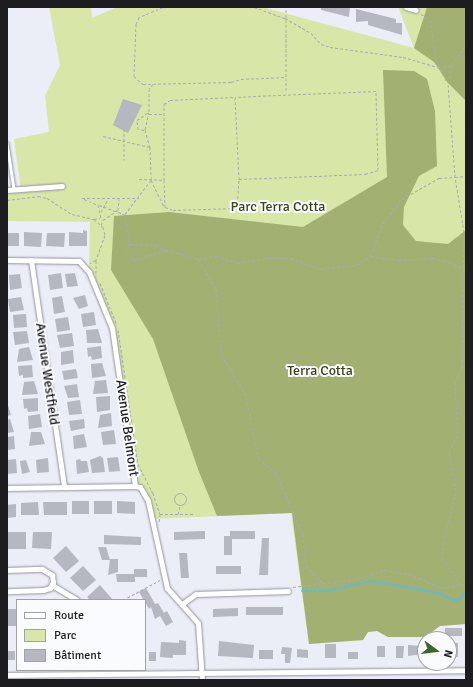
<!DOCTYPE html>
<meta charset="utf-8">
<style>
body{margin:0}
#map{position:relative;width:473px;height:687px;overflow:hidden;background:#ebedf7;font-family:Signika,sans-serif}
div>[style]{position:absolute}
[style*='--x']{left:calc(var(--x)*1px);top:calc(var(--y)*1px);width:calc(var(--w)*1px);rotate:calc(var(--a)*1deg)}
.green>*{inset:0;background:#d8e7a8}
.forest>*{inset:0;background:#a2b072}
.stream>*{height:2px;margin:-1px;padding:0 1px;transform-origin:1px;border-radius:1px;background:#65bacb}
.building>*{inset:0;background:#b5b7c1}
.path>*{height:1px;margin-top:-0.5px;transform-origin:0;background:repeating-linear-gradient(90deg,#a9abb3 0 3px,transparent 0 5px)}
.path>.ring{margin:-0.5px;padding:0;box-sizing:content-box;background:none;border:1px solid #a9abb3;border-radius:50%}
.roads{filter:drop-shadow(0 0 1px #92949d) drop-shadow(0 0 1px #92949d)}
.lane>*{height:2.5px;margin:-1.25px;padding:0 1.25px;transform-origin:1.25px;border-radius:1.25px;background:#fff}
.street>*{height:5px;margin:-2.5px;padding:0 2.5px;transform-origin:2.5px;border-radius:2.5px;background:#fff}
span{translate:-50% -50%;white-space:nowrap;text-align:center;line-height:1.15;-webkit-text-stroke:4px #fafbff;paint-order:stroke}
.park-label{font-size:14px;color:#3b4415}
.street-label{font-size:14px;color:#1d1d21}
.frame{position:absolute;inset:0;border:8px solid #1d1d21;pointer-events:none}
.legend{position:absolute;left:16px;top:599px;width:130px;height:72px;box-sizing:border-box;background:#fafbff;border:1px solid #a2a2a6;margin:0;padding:5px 7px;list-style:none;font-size:12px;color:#1d1d21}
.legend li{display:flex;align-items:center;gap:8px;height:20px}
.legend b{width:20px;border:1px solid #a2a2a6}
.north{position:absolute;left:417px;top:631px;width:40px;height:40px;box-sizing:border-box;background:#fafbff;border:1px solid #a2a2a6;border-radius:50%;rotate:105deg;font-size:11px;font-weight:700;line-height:16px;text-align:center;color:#1d1d21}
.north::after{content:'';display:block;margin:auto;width:14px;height:18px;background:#3b6726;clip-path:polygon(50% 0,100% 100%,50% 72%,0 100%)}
</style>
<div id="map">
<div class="green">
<div style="clip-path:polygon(49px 7px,91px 7px,92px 18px,117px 7px,262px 7px,414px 48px,398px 7px,466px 7px,466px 624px,440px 626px,425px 637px,388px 637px,377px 631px,368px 632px,363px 640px,309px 644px,291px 513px,152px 519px,144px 492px,135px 486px,112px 328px,89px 272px,90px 222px,7px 221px,7px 193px,21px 190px,14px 139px,49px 132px,45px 96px,60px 65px)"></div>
</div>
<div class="forest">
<div style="clip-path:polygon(427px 7px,466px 7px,466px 101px,448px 83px,434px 62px,414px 48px)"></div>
<div style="clip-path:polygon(383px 70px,414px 71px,427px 79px,435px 111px,437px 166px,419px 176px,404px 207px,403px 225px,416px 241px,448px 244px,466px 230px,466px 624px,440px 626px,425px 637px,388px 637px,377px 631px,368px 632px,363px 640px,309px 644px,292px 513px,217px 516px,199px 472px,153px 339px,111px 270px,114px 216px,169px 212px,303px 227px,387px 177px)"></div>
</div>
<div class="stream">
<div style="--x:302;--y:591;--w:25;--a:0"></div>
<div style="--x:327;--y:591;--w:46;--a:-12.5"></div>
<div style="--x:372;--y:581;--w:67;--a:10.3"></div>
<div style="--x:438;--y:593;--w:21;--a:23"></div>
<div style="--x:457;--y:601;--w:13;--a:-45"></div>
</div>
<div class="building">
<div style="clip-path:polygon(321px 7px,350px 7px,349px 17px,321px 10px)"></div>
<div style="clip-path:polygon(356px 9px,396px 19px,396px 23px,402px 23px,402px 35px,368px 25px,368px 21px,356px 22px)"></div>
<div style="clip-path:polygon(123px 99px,142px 105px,128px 133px,113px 125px)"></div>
<div style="clip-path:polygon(83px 230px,87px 231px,87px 246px,69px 246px,69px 232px,83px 233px)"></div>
<div style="clip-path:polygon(24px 232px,42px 233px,41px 247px,24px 246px)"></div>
<div style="clip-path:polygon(7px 233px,19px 233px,19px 246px,7px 246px)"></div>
<div style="clip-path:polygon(47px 233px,65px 233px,64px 247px,46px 246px)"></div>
<div style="clip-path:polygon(61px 273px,63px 288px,50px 290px,48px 275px)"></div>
<div style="clip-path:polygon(75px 273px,78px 286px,67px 287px,65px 274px)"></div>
<div style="clip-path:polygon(20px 274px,22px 288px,10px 290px,9px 275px)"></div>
<div style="clip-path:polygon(85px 295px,88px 306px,79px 309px,73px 298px)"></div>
<div style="clip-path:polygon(62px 296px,65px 312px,54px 314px,52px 298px)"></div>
<div style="clip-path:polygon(21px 297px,24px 310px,10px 312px,8px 299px)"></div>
<div style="clip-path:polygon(94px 312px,96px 325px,83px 327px,81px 314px)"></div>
<div style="clip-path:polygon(26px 314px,27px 327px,14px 328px,13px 315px)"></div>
<div style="clip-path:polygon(68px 317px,70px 330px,57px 332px,55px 319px)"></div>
<div style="clip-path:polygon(98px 329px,102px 343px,87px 343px,86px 330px)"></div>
<div style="clip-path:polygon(27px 331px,29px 343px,15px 345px,13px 332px)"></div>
<div style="clip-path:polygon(72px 333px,74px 346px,60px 348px,57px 335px)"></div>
<div style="clip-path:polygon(101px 346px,102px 358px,92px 360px,91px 356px,88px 357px,87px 348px)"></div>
<div style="clip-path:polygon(29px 347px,33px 360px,17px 362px,19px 349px)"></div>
<div style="clip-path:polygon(73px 350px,74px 363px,61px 365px,61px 352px)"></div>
<div style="clip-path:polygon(102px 363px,106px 376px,92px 378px,91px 364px)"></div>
<div style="clip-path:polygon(32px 365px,33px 377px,23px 378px,23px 375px,19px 376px,18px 366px)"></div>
<div style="clip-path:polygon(76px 369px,78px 378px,64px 380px,62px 371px)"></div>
<div style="clip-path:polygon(106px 380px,108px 393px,93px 394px,95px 381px)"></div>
<div style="clip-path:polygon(34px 381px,38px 394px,22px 395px,24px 382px)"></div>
<div style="clip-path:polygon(77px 384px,79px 397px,68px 398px,64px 386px)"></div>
<div style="clip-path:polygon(110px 396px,110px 410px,97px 412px,96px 397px)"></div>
<div style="clip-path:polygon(38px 398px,38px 411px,28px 412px,27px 408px,24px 409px,23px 399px)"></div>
<div style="clip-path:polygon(80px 400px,82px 414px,69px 415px,67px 402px)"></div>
<div style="clip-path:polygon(7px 402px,11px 415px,7px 416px)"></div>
<div style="clip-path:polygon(111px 413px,112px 426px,98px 428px,100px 415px)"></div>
<div style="clip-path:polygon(40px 414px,42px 427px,29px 429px,28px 416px)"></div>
<div style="clip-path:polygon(10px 419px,14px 432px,7px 433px,7px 420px)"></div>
<div style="clip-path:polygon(84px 419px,85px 428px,71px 431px,69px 421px)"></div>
<div style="clip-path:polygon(114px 430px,116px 444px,103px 445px,101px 432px)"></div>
<div style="clip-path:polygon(31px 432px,41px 432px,45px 444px,29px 446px)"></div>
<div style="clip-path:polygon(84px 434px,87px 447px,74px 449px,73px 436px)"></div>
<div style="clip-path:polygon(14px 436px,15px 449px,7px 450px,7px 437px)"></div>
<div style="clip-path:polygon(100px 456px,103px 458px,105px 472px,92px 473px,90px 460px)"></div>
<div style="clip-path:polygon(118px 457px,120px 471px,109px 472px,107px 458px)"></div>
<div style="clip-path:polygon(48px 458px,49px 472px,37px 473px,36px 460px)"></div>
<div style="clip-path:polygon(16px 459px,17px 473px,7px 474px,7px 460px)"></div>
<div style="clip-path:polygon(80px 459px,81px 461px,87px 461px,89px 472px,77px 474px,76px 460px)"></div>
<div style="clip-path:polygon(26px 460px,30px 472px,22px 474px,20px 461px)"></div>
<div style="clip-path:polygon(72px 501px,89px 501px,89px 514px,72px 514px)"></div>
<div style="clip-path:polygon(94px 501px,112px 501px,112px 514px,94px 514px)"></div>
<div style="clip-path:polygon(117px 501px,135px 502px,135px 514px,117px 513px)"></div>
<div style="clip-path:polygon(38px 502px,39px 515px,21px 515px,21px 503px)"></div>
<div style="clip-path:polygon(43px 502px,67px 502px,67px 515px,44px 515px)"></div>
<div style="clip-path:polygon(16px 504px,16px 517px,7px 518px,7px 505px)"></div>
<div style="clip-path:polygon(205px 531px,205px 539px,174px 540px,174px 532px)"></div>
<div style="clip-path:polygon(230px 531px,255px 531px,255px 539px,232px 539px,232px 555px,224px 555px,224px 536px,230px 536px)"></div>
<div style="clip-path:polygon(7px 532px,26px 532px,26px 549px,7px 549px)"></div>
<div style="clip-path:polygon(33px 532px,52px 532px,51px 549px,32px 548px)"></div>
<div style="clip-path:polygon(104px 535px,141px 537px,141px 545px,104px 544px)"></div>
<div style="clip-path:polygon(262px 538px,269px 538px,268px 575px,259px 575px)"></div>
<div style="clip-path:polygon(66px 546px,79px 561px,66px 572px,53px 558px)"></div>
<div style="clip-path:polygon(98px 547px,106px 547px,110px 560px,102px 560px)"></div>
<div style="clip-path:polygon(179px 553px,187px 553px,189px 578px,181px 578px)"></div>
<div style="clip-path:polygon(110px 559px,118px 559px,118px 572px,108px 575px)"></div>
<div style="clip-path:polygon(83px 566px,96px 580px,83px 591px,70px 578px)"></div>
<div style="clip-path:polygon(216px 566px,241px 566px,241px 574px,216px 574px)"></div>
<div style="clip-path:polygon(134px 569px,147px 569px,147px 577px,135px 577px,135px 582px,117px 582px,116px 574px,134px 574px)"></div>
<div style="clip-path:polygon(100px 585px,113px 600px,90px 600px,87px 597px)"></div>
<div style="clip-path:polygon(146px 588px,155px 604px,158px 603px,164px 613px,167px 611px,173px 622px,166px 626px,160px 616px,155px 619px,151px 607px,149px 609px,139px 592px)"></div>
<div style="clip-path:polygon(246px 607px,283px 607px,283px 615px,246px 615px)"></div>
<div style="clip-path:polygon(238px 608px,238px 616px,213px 617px,213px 609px)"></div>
<div style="clip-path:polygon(8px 609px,17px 609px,17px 626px,8px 626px)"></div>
<div style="clip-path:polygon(445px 628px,462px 628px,462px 636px,445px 636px)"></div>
<div style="clip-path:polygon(179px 640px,186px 641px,186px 655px,173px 655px,173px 658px,160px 657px,161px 642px,179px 643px)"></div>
<div style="clip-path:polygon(219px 641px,254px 645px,253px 658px,218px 656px)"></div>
<div style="clip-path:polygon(450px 643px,458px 643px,458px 657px,450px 657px)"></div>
<div style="clip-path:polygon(325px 644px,336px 644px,336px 658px,325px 658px)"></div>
<div style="clip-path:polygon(408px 645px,422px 646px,422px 654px,408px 656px)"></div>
<div style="clip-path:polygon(377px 646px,385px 646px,385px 657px,377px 657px)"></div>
<div style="clip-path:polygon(396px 646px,404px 646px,403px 658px,396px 658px)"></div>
<div style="clip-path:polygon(282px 647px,292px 648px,290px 663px,285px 663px,285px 654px,281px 654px)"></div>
<div style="clip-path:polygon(297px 649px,308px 650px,308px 658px,297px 657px)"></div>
<div style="clip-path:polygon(259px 650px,273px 650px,273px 659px,259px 659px)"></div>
<div style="clip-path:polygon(7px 651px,15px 651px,15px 660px,7px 660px)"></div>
<div style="clip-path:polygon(149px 652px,156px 652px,156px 661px,149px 661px)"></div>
<div style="clip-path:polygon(348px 652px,358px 652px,358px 659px,348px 659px)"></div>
</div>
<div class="path">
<div style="--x:163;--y:7;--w:26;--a:157"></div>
<div style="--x:139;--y:17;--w:8;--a:113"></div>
<div style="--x:136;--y:24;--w:52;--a:92.2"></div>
<div style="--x:134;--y:76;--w:12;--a:42"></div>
<div style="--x:143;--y:84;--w:88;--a:-1.3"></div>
<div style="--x:231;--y:82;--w:10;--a:-17"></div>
<div style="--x:241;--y:79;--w:45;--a:-2.5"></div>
<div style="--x:286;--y:77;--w:70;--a:-90"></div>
<div style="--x:254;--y:7;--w:33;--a:20"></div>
<div style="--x:285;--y:18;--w:30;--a:30"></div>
<div style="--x:311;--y:33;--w:15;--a:48"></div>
<div style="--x:321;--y:44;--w:9;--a:18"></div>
<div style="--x:330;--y:47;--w:74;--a:7.8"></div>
<div style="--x:403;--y:57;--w:36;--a:16"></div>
<div style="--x:438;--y:67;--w:14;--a:-8"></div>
<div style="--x:421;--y:14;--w:11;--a:34"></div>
<div style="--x:430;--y:20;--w:40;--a:81.5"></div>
<div style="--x:436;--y:60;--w:25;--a:64"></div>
<div style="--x:286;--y:78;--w:14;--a:90"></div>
<div style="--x:153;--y:84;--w:6;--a:129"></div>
<div style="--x:149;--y:89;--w:23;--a:90"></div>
<div style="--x:149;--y:112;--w:18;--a:103"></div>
<div style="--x:145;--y:130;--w:18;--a:74"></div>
<div style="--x:150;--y:147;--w:33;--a:88"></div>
<div style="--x:151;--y:180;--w:30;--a:64"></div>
<div style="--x:149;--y:114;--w:13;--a:0"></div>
<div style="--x:124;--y:128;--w:32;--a:90"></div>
<div style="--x:144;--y:130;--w:6;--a:-171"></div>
<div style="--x:138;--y:129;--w:9;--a:-96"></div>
<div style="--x:137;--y:120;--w:14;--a:-34"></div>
<div style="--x:103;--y:136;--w:48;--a:13.2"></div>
<div style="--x:139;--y:179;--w:25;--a:2"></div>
<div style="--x:164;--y:180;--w:27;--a:88"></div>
<div style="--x:165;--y:207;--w:9;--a:21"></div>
<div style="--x:173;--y:210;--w:64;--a:-1.8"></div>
<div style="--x:237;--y:208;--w:29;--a:-86"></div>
<div style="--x:239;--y:179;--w:126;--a:-2.3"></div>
<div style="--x:365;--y:174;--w:14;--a:-17"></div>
<div style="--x:378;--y:170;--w:79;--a:-91.5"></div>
<div style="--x:376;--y:91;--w:141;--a:177.6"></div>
<div style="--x:235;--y:97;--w:82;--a:87.2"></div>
<div style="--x:151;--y:180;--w:43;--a:127.4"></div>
<div style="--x:125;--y:214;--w:30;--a:82"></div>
<div style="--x:129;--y:244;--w:9;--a:103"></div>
<div style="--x:127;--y:253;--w:10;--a:45"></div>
<div style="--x:134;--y:260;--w:34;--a:-17"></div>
<div style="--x:166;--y:250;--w:34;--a:15"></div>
<div style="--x:199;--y:259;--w:17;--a:-10"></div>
<div style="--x:216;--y:256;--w:22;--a:18"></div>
<div style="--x:237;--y:263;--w:33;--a:-9"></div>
<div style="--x:270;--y:258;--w:21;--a:0"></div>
<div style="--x:291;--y:258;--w:33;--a:20"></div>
<div style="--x:322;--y:269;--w:35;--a:-7"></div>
<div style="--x:357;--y:265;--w:16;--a:-35"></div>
<div style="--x:370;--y:256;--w:37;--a:-68"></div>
<div style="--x:384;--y:222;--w:29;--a:-52"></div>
<div style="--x:402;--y:199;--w:43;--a:-29.6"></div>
<div style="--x:439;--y:178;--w:16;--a:-4"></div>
<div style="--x:455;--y:177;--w:94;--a:-94.3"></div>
<div style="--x:448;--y:83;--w:18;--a:-77"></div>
<div style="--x:452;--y:65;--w:24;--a:-55"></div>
<div style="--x:164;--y:180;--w:76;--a:-90"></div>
<div style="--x:164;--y:104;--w:7;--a:-34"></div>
<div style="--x:170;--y:100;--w:65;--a:-2.6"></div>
<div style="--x:82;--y:198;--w:57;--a:0"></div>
<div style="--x:84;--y:199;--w:15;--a:23"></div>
<div style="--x:98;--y:205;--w:13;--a:77"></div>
<div style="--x:7;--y:200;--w:31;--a:-7"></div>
<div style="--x:38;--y:196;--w:9;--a:13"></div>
<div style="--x:47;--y:198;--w:30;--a:33"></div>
<div style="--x:72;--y:214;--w:23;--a:13"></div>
<div style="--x:94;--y:219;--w:12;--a:42"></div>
<div style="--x:103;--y:227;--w:8;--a:76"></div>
<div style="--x:105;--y:235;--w:27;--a:110"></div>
<div style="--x:96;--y:260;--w:7;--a:153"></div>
<div style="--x:99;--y:205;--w:27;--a:20"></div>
<div style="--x:101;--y:212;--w:15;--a:-62"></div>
<div style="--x:94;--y:219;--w:6;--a:-9"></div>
<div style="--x:101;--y:225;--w:5;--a:-68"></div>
<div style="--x:103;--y:220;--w:18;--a:-34"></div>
<div style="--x:118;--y:210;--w:11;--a:-85"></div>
<div style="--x:130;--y:244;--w:25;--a:2"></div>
<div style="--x:155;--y:245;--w:11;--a:27"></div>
<div style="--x:371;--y:256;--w:28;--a:8"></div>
<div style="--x:399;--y:260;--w:33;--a:-3"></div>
<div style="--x:432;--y:258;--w:17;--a:13"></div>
<div style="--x:449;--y:262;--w:19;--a:25"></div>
<div style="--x:199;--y:260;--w:34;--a:60"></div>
<div style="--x:216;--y:289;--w:65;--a:85.6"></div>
<div style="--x:221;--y:354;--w:46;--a:58.4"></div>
<div style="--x:245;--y:393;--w:67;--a:78"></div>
<div style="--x:259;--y:459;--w:22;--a:39"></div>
<div style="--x:276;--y:473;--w:68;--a:66.5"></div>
<div style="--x:303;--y:535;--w:31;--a:84"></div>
<div style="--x:306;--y:566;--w:24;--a:45"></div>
<div style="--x:96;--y:273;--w:13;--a:-90"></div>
<div style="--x:100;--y:283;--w:45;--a:68"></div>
<div style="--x:118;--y:330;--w:135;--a:81.5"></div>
<div style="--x:138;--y:464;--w:33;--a:63"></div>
<div style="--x:153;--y:493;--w:22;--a:72"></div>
<div style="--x:160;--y:514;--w:10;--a:96"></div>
<div style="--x:462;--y:366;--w:4;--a:-14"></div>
<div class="ring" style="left:174px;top:493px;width:11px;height:11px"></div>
<div style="--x:160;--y:514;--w:34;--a:0"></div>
<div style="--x:178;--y:514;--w:8;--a:-76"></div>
<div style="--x:461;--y:585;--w:32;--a:-125"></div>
<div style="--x:443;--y:559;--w:16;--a:-90"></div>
<div style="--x:443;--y:543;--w:49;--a:-75.7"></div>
<div style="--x:455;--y:496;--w:16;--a:-90"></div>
<div style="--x:455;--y:480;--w:29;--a:-102"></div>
<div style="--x:449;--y:452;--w:20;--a:-63"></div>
<div style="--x:458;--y:434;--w:52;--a:-93.3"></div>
<div style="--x:455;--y:382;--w:17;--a:-65"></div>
<div style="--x:462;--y:367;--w:135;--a:-89.2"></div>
<div style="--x:464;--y:232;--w:56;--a:-99.3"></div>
<div style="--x:455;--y:177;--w:11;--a:-5"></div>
<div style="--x:293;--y:587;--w:64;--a:-7.2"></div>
<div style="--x:356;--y:579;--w:29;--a:-18"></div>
<div style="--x:384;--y:570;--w:25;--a:9"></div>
<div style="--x:409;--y:574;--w:36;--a:23"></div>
<div style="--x:442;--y:588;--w:24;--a:-9"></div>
<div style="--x:123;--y:600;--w:42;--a:-28.4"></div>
</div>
<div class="roads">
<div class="lane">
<div style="--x:7;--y:143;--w:47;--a:81.3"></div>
</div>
<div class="street">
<div style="--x:406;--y:7;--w:10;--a:17"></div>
<div style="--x:7;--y:190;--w:55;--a:-4.2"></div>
<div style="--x:7;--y:260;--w:72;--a:0.8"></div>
<div style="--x:79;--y:261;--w:15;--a:48"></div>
<div style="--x:89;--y:272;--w:61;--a:67.7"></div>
<div style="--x:112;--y:328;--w:160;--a:81.7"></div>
<div style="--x:135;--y:486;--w:5;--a:11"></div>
<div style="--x:140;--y:487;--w:16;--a:60"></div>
<div style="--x:148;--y:501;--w:89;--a:77.7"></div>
<div style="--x:167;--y:588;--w:47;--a:48.5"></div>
<div style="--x:198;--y:623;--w:57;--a:86"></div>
<div style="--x:31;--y:260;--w:229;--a:81.7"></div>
<div style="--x:7;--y:488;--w:128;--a:-0.9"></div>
<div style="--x:7;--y:570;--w:35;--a:-2"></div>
<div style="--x:42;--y:569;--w:12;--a:31"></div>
<div style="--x:52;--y:575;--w:7;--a:82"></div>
<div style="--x:53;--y:582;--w:7;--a:117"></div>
<div style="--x:50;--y:588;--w:7;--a:164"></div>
<div style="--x:43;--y:590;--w:36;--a:178"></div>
<div style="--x:52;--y:585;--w:29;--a:31"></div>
<div style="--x:182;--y:604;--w:17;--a:-36"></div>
<div style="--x:196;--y:594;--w:92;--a:-1.9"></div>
<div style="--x:7;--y:675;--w:459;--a:-0.6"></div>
</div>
</div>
<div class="park-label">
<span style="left:278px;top:207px">Parc Terra Cotta</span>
<span style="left:320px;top:371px">Terra Cotta</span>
</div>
<div class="street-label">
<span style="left:47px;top:374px;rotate:82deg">Avenue Westfield</span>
<span style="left:127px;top:428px;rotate:82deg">Avenue Belmont</span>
</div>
<div class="frame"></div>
<ul class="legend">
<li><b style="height:5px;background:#fff"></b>Route</li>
<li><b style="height:11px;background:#d8e7a8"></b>Parc</li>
<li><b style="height:11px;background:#b5b7c1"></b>Bâtiment</li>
</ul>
<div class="north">N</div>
</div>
